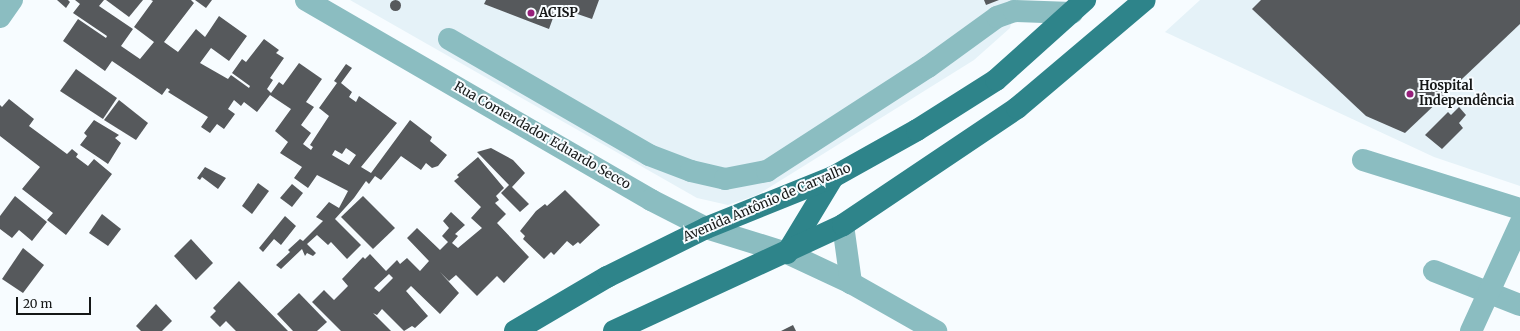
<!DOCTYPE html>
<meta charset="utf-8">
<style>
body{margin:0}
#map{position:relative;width:1520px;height:331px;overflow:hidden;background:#f7fcff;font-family:Merriweather,serif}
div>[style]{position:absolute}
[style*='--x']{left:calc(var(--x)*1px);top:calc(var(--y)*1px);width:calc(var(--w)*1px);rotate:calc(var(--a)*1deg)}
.built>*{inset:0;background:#e5f2f8}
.building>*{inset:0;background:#56595c}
.round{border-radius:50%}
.minor>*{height:22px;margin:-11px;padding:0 11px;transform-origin:11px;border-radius:11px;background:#8bbdc1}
.major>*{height:22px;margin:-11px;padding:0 11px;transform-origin:11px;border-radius:11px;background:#2e848a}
.dots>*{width:11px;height:11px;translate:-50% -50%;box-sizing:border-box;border:2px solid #f7fcff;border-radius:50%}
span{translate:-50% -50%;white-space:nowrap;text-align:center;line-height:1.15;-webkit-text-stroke:4px #f7fcff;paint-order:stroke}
.poi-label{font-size:13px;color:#151717;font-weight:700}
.left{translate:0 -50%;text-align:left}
.street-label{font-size:13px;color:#151717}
.scale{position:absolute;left:16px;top:297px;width:75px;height:18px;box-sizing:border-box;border:2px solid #151717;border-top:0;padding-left:5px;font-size:12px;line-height:14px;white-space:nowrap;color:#151717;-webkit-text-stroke:3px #f7fcff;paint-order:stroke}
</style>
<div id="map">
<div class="built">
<div style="clip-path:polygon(350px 0,1016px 0,1010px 28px,974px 60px,757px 195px,728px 205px,697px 198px)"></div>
<div style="clip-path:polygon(1200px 0,1520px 0,1520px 186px,1434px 157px,1165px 32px)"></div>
</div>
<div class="building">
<div class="round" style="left:389.5px;top:-0.5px;width:11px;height:11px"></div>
<div style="clip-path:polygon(57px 0,68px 0,70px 2px,66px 8px)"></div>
<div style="clip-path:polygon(evenodd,75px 0,104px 0,99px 6px,133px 29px,121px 46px,140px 59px,154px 42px,134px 27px,153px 1px,151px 0,191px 0,194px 3px,164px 42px,178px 52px,196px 29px,205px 37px,219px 16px,247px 36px,229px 61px,211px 48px,200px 63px,228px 79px,231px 75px,249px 88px,250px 86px,232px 73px,242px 59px,246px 62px,264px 39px,279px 50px,276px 53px,284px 58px,270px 78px,273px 80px,267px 89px,271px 93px,279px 82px,283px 85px,299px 63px,322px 79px,306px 102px,314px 107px,301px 125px,311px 133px,303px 144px,311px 150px,313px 147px,310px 145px,329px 116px,319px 108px,337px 83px,334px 81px,346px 64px,352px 68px,341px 83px,352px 92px,349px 97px,356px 102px,359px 96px,397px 123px,361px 167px,371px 173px,410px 120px,432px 137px,430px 141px,447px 155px,438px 166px,432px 168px,426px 163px,421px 170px,401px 156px,381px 180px,375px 176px,369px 184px,366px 181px,354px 198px,335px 219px,361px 245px,347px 259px,331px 242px,328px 245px,317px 235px,307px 244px,316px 253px,313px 256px,307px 253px,305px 256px,302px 249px,281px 269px,276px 265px,290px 252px,288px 250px,300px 239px,303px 241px,323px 221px,316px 217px,329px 202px,339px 208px,348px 191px,317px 175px,308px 188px,294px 178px,302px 167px,280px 153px,288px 142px,275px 131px,291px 109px,270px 95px,257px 112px,244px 102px,241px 106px,234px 100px,228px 109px,235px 114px,224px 129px,217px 124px,210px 133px,201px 127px,208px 117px,168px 92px,170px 90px,167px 88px,162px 95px,112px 61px,105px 71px,63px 41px,78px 19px,106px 38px,107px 36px,73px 13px,80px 4px,75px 0,346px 148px,356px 155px,349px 165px,332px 155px,335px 150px,342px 154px,346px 148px)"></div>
<div style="clip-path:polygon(106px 0,143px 0,129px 17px)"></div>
<div style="clip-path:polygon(195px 0,212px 0,206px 8px)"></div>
<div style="clip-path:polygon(486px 0,599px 0,592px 19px,557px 7px,549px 29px,484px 4px)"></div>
<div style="clip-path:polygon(984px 0,999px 0,986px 5px)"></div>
<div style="clip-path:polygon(1261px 0,1520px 0,1520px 24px,1405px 133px,1366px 116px,1252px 9px)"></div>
<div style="clip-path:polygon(76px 69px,117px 98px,103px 119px,60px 91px)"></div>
<div style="clip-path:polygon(9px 99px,34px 119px,29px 126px,67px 154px,72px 149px,78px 154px,76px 157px,88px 166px,94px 159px,112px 174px,66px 235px,47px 220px,53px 213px,22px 189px,40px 167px,0 136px,0 105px,2px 107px)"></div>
<div style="clip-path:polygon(119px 100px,148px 123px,136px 140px,104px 120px)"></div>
<div style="clip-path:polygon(1459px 107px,1466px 115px,1459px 123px,1463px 128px,1442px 149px,1425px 135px,1448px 112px,1451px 115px)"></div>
<div style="clip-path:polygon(94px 120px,119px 135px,115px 138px,121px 143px,108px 164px,80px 145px,87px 136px,84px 133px)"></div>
<div style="clip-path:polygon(491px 148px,513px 160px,525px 173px,512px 187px,529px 204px,520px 212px,501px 193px,509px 185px,477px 152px)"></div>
<div style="clip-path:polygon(evenodd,478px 157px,504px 188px,496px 196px,499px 200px,495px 203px,506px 214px,497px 223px,529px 257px,504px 283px,497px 276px,477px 296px,456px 275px,449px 281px,440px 272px,459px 293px,440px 314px,411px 286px,406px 291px,428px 316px,415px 328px,412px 326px,404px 331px,382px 309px,377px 315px,373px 313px,391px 331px,341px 331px,312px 302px,324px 290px,334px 300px,348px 286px,342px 279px,363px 257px,365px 259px,370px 254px,386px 271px,397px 260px,400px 264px,407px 258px,420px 271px,429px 261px,407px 238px,417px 228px,440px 250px,448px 242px,442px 236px,449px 228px,443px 221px,451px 212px,465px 225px,455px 234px,458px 236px,452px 243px,458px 248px,482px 228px,471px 218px,481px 207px,454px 181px,459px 177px,457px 175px,478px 157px,389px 274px,393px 278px,379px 292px,374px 288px,389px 274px)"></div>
<div style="clip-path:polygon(205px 167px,226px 178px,218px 189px,202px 177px,200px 180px,197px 178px)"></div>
<div style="clip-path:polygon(258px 183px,269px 191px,252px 214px,242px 206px)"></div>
<div style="clip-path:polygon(292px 184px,303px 193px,292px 207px,280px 198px)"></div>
<div style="clip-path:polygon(565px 190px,600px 225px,580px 244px,578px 242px,573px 246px,567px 241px,554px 255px,551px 252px,544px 259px,523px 239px,525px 236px,520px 231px,536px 211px,545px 204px,547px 206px)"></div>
<div style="clip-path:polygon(15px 196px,47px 222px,32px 241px,19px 230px,12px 238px,0 229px,0 216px)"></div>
<div style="clip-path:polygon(363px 196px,395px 228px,373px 249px,341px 217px)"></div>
<div style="clip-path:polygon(102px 214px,121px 229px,108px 246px,89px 233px)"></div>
<div style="clip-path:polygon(285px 216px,296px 226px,281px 245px,274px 239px,263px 252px,259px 248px)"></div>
<div style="clip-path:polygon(191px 239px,213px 263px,196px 280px,174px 256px)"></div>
<div style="clip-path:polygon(23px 248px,44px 265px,23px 293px,2px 279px)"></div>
<div style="clip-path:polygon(239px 281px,288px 331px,236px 331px,226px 321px,220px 327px,210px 317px,216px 311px,213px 308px)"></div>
<div style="clip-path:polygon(299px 293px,327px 322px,317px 331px,293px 331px,277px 314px)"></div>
<div style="clip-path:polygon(156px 304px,172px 321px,162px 331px,141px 331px,136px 326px)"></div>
<div style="clip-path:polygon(793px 325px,796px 331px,781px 331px)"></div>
</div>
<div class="minor">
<div style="--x:306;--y:0;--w:399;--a:30.1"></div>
<div style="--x:651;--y:200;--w:62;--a:27"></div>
<div style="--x:706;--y:228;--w:85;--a:17.2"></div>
<div style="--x:787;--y:253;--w:71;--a:25.1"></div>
<div style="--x:851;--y:283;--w:98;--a:29.5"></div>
<div style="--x:0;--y:17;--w:21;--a:-55"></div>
<div style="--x:449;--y:39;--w:231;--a:30.1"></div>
<div style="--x:649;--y:155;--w:45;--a:20.9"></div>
<div style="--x:691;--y:171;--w:35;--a:13"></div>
<div style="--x:725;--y:179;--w:43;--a:-10.8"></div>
<div style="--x:767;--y:171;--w:192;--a:-32.9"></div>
<div style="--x:928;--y:67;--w:85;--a:-35.9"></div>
<div style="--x:997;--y:17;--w:18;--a:-19"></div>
<div style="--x:1014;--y:11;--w:58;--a:2"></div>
<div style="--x:1363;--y:160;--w:164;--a:17.3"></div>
<div style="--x:843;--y:225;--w:59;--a:82.1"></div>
<div style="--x:1434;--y:271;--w:92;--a:21.6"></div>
<div style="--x:1471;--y:331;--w:118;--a:-65.4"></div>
</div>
<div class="major">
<div style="--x:787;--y:253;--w:89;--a:-58.8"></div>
<div style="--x:515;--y:331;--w:107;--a:-30.4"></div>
<div style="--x:607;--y:277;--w:110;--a:-26.3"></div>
<div style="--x:706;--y:228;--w:137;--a:-21.9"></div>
<div style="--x:833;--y:177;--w:96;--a:-29.2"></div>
<div style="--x:917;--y:130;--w:93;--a:-32.3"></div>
<div style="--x:996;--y:80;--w:120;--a:-42"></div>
<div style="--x:614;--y:331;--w:252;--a:-24.8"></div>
<div style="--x:843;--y:225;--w:210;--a:-33.9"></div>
<div style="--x:1017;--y:108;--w:167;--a:-40.2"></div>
</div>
<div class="dots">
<div style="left:531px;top:13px;background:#97207b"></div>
<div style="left:1410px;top:94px;background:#97207b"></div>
</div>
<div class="poi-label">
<span class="left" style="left:539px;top:13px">ACISP</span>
<span class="left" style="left:1419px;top:94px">Hospital<br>Independência</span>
</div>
<div class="street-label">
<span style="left:542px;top:136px;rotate:30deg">Rua Comendador Eduardo Secco</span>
<span style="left:767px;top:203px;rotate:-23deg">Avenida Antônio de Carvalho</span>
</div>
<div class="scale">20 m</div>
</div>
